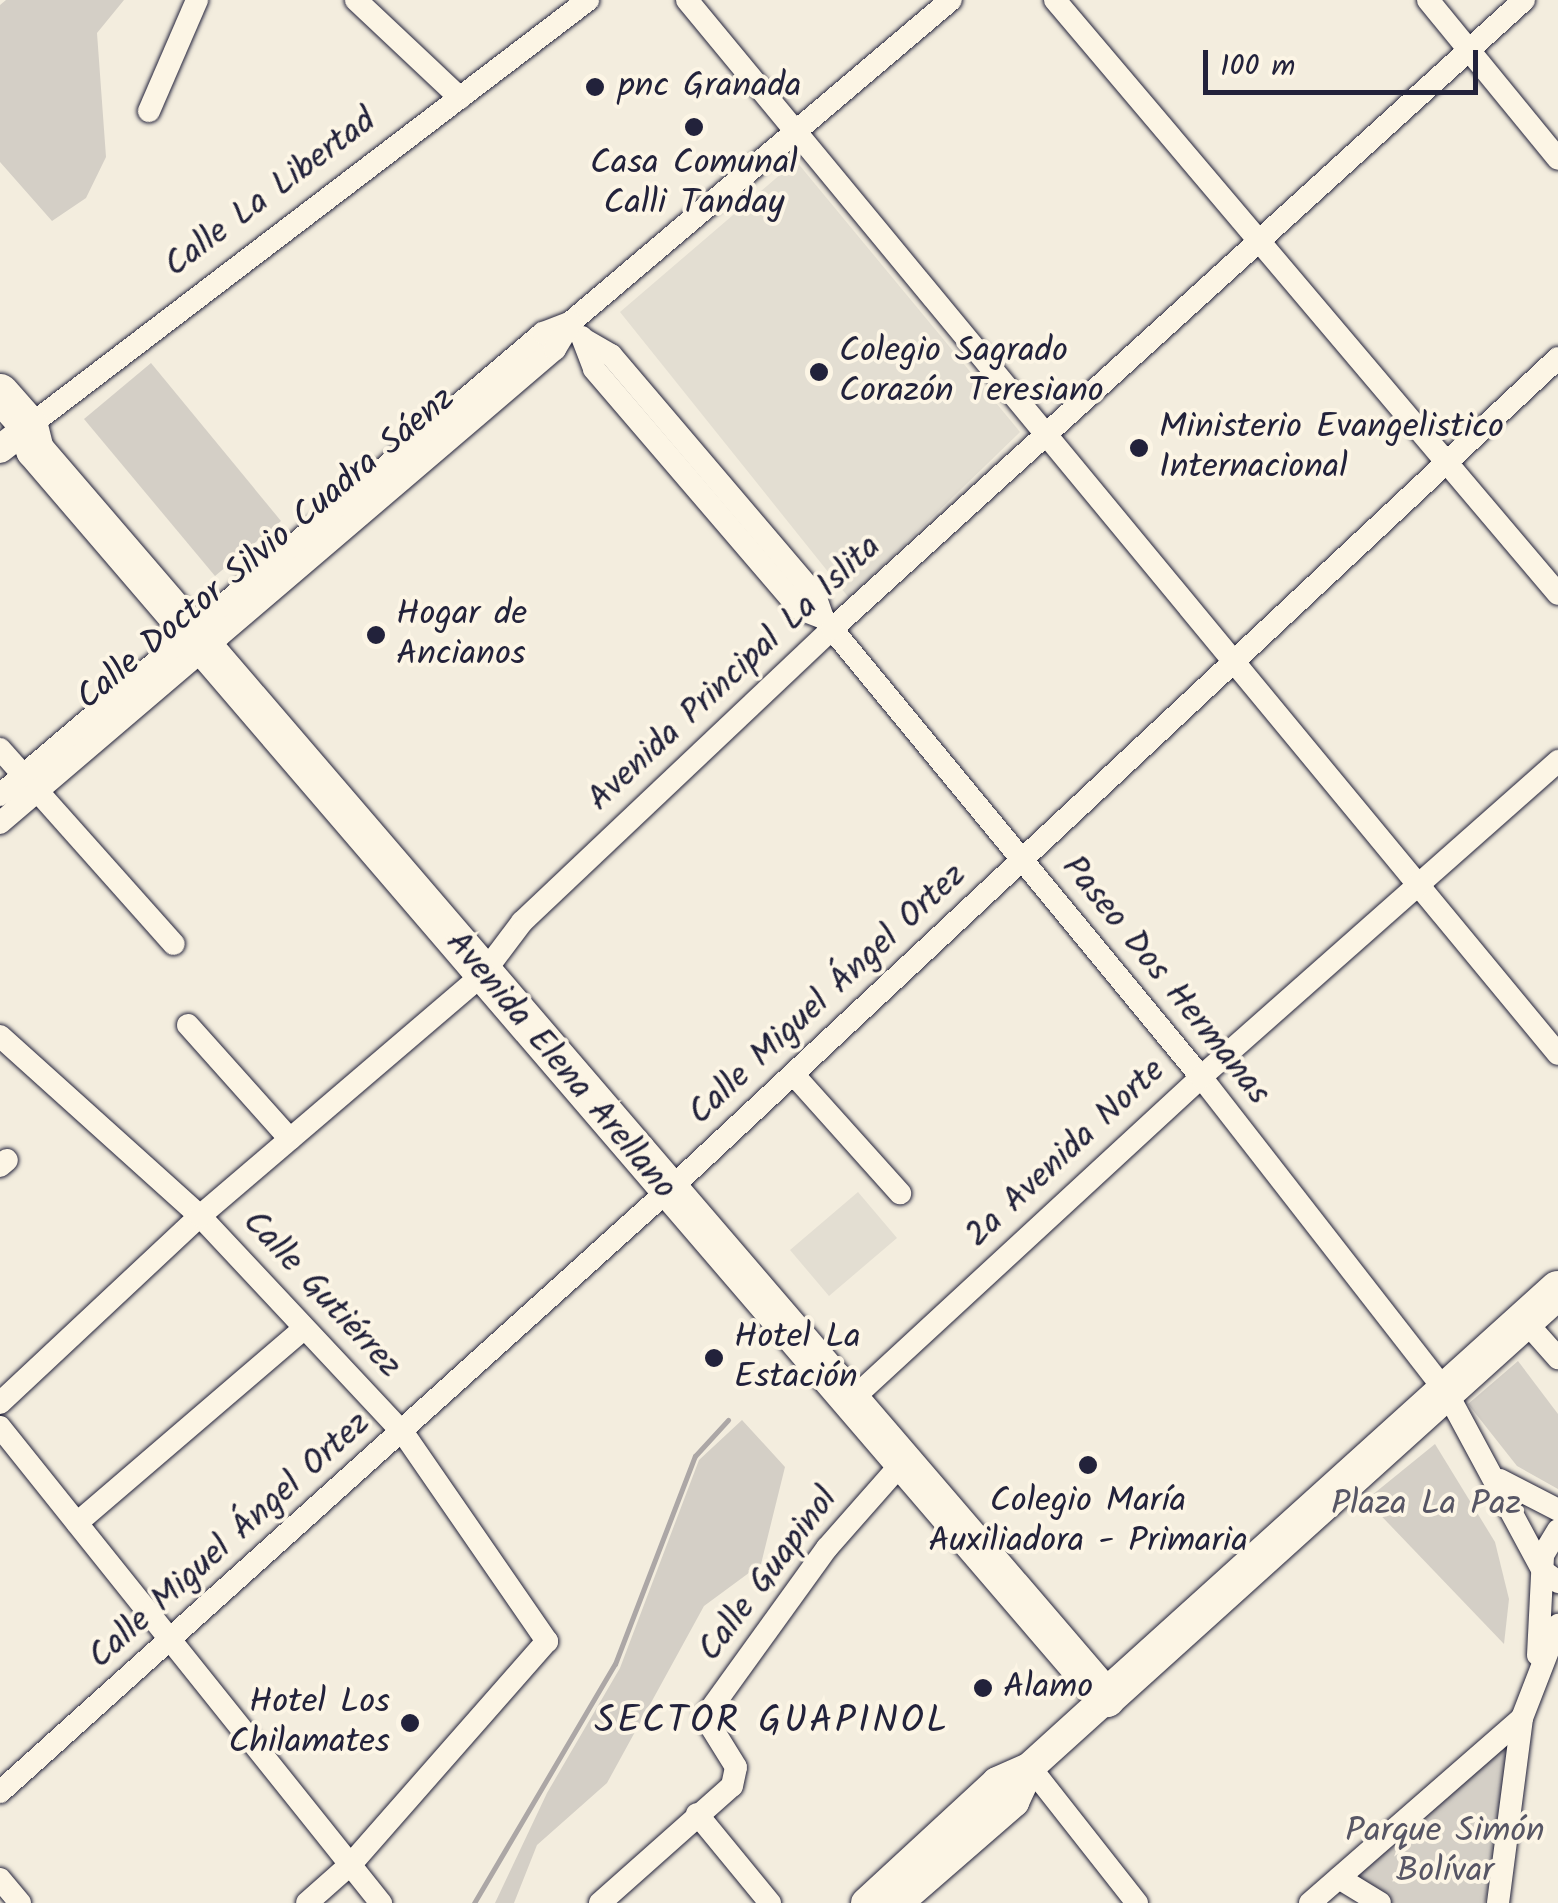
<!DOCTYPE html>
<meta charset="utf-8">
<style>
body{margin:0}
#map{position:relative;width:1558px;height:1903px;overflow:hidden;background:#f3edde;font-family:Kalam,sans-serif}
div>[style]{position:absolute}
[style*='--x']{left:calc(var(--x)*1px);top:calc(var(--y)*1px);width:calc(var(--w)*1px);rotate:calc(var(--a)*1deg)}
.built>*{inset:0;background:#e3ded2}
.green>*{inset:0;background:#d4cfc6}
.stream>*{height:5px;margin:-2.5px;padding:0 2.5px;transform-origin:2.5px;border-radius:2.5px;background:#aca7a6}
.roads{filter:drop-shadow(0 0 2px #22223b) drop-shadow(0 0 2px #22223b)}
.minor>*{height:22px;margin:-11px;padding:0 11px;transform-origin:11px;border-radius:11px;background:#fcf5e5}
.tertiary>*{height:28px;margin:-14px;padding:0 14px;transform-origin:14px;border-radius:14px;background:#fcf5e5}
.secondary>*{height:30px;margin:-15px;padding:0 15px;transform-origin:15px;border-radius:15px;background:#fcf5e5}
.trunk>*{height:38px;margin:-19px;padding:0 19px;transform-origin:19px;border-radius:19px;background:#fcf5e5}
.dots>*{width:28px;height:28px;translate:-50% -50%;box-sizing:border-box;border:5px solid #fcf5e5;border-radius:50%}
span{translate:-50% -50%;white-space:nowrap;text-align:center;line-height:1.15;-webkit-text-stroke:8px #fcf5e5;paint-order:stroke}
.poi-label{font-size:35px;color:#22223b}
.left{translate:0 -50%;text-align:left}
.right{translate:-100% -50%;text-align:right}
.street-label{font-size:35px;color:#22223b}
.park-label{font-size:35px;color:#575665}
.neighbourhood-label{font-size:38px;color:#22223b;letter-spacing:2.5px}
.scale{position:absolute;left:1203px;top:50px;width:275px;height:45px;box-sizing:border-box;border:5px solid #22223b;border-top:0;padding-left:12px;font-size:30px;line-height:35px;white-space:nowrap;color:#22223b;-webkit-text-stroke:8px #fcf5e5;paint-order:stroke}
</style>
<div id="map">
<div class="built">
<div style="clip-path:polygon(796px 161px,1020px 432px,849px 598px,620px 312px)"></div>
<div style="clip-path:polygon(858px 1192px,897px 1238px,829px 1296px,790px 1250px)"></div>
</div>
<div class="green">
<div style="clip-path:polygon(6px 0,124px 0,97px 33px,106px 157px,86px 198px,52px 221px,0 162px,0 5px)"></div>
<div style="clip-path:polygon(151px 363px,281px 521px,215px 576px,84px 419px)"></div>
<div style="clip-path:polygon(1518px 1361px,1558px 1414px,1558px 1489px,1517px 1466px,1468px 1404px)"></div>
<div style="clip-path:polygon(742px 1420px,785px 1467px,761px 1564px,704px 1606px,607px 1783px,537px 1845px,514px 1903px,495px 1903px,547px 1793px,620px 1668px,699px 1460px)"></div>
<div style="clip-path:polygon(1435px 1444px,1495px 1542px,1509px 1599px,1504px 1644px,1366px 1500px)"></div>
<div style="clip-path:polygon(1522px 1718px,1485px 1903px,1388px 1903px,1343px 1879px)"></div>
</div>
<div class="stream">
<div style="--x:474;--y:1903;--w:277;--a:-59.5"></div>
<div style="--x:615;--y:1664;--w:223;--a:-69"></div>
<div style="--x:695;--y:1456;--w:49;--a:-47.5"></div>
</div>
<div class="roads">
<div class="minor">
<div style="--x:356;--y:0;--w:143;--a:43.3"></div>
<div style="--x:687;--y:0;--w:1367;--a:50.43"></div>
<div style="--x:1055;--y:0;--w:778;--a:49.74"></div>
<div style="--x:1428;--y:0;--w:205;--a:50.7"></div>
<div style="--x:149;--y:111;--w:121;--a:-66.6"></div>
<div style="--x:582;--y:337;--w:34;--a:69"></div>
<div style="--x:594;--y:369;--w:316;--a:49.4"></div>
<div style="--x:800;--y:609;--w:25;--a:21"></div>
<div style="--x:585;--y:340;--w:30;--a:30"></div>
<div style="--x:611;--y:355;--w:315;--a:49.6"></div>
<div style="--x:815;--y:595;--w:24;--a:71"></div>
<div style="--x:823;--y:618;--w:595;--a:50.53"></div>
<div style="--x:1201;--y:1077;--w:400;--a:52.1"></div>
<div style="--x:1447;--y:1393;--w:202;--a:61.7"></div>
<div style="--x:1543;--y:1571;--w:19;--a:36"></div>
<div style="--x:29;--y:426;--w:703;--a:-37.31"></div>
<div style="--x:0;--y:749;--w:261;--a:48.3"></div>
<div style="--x:0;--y:795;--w:713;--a:-40.39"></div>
<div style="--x:543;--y:333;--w:30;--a:-21"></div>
<div style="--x:571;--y:322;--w:498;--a:-40.3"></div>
<div style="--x:0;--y:823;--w:730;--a:-40.5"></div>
<div style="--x:555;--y:349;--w:31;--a:-59"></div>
<div style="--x:188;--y:1025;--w:153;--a:48.2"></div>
<div style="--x:0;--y:1036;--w:269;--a:42"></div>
<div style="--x:200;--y:1216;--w:299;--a:46.9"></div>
<div style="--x:404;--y:1434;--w:252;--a:55.4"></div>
<div style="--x:547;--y:1641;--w:295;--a:131.3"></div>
<div style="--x:352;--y:1863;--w:60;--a:138.4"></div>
<div style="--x:794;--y:1075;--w:159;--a:48.1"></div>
<div style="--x:0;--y:1166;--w:9;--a:-41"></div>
<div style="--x:1525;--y:1321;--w:50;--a:48.3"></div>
<div style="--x:0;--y:1403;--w:274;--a:-43.1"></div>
<div style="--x:200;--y:1216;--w:371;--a:-40.5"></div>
<div style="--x:482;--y:975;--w:66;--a:-53"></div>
<div style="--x:522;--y:922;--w:427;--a:-43.4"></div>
<div style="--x:832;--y:629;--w:935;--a:-42.27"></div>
<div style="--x:848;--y:1403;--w:481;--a:-42.7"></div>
<div style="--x:1201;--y:1077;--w:477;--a:-41.5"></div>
<div style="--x:0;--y:1427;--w:610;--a:51.33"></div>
<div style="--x:1500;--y:1480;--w:65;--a:27.3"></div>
<div style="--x:77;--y:1523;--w:298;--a:-40.6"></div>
<div style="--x:1538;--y:1655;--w:100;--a:-87.1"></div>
<div style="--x:1543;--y:1555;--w:29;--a:-59"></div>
<div style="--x:1030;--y:1767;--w:173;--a:51.8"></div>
<div style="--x:0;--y:1792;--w:920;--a:-42.01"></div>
<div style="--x:684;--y:1176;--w:1197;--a:-43.1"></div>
<div style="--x:697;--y:1814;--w:115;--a:50.6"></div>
<div style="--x:1339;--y:1878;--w:48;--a:31.4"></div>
<div style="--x:0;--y:1879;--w:31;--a:50"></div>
<div style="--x:600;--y:1903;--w:176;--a:-41.6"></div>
<div style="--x:732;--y:1786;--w:19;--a:-78"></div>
<div style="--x:736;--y:1767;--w:59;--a:-121.8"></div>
<div style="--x:705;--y:1717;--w:208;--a:-54.2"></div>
<div style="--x:827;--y:1548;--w:112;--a:-48.6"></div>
<div style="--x:1310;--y:1903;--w:281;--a:-41.1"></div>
<div style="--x:1498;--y:1903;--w:187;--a:-82.6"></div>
<div style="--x:1522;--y:1718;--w:100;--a:-68.8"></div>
</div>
<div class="tertiary">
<div style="--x:0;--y:449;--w:37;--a:-38"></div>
</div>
<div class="secondary">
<div style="--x:866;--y:1903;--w:178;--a:-42.7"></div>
<div style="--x:997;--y:1782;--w:36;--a:-24"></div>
<div style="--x:1030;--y:1767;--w:103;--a:-42.2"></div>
<div style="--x:898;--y:1903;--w:154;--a:-41"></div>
<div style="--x:1014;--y:1802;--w:38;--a:-65"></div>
</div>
<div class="trunk">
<div style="--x:0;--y:393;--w:44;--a:48.7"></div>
<div style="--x:29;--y:426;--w:25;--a:76"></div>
<div style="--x:35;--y:450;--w:1645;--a:49.36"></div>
<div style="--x:1106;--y:1698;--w:609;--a:-42.07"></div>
</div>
</div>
<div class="dots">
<div style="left:595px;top:87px;background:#22223b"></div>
<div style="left:694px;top:127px;background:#22223b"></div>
<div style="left:819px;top:372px;background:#22223b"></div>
<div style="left:1139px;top:448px;background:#22223b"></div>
<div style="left:376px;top:635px;background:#22223b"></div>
<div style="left:714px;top:1358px;background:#22223b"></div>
<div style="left:1088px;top:1465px;background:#22223b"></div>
<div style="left:983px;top:1688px;background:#22223b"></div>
<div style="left:410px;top:1723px;background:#22223b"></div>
</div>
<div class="poi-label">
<span class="left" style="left:618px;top:87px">pnc Granada</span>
<span style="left:694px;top:184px">Casa Comunal<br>Calli Tanday</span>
<span class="left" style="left:839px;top:372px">Colegio Sagrado<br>Corazón Teresiano</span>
<span class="left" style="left:1159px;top:448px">Ministerio Evangelistico<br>Internacional</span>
<span class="left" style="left:396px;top:635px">Hogar de<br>Ancianos</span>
<span class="left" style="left:734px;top:1358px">Hotel La<br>Estación</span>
<span style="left:1088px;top:1522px">Colegio María<br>Auxiliadora - Primaria</span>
<span class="left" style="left:1003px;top:1688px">Alamo</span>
<span class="right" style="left:390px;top:1723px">Hotel Los<br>Chilamates</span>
</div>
<div class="street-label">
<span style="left:271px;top:194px;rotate:-37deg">Calle La Libertad</span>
<span style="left:266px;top:549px;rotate:-40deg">Calle Doctor Silvio Cuadra Sáenz</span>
<span style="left:735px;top:674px;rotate:-43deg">Avenida Principal La Islita</span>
<span style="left:1165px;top:981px;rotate:51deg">Paseo Dos Hermanas</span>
<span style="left:828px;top:995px;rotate:-43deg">Calle Miguel Ángel Ortez</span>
<span style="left:560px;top:1066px;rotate:50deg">Avenida Elena Arellano</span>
<span style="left:1066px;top:1154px;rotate:-43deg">2a Avenida Norte</span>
<span style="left:321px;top:1295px;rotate:47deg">Calle Gutiérrez</span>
<span style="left:230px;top:1541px;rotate:-42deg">Calle Miguel Ángel Ortez</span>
<span style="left:769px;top:1575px;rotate:-53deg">Calle Guapinol</span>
</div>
<div class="park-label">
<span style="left:1426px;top:1505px">Plaza La Paz</span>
<span style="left:1445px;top:1852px">Parque Simón<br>Bolívar</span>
</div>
<div class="neighbourhood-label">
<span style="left:772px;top:1723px">SECTOR GUAPINOL</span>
</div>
<div class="scale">100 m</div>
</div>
